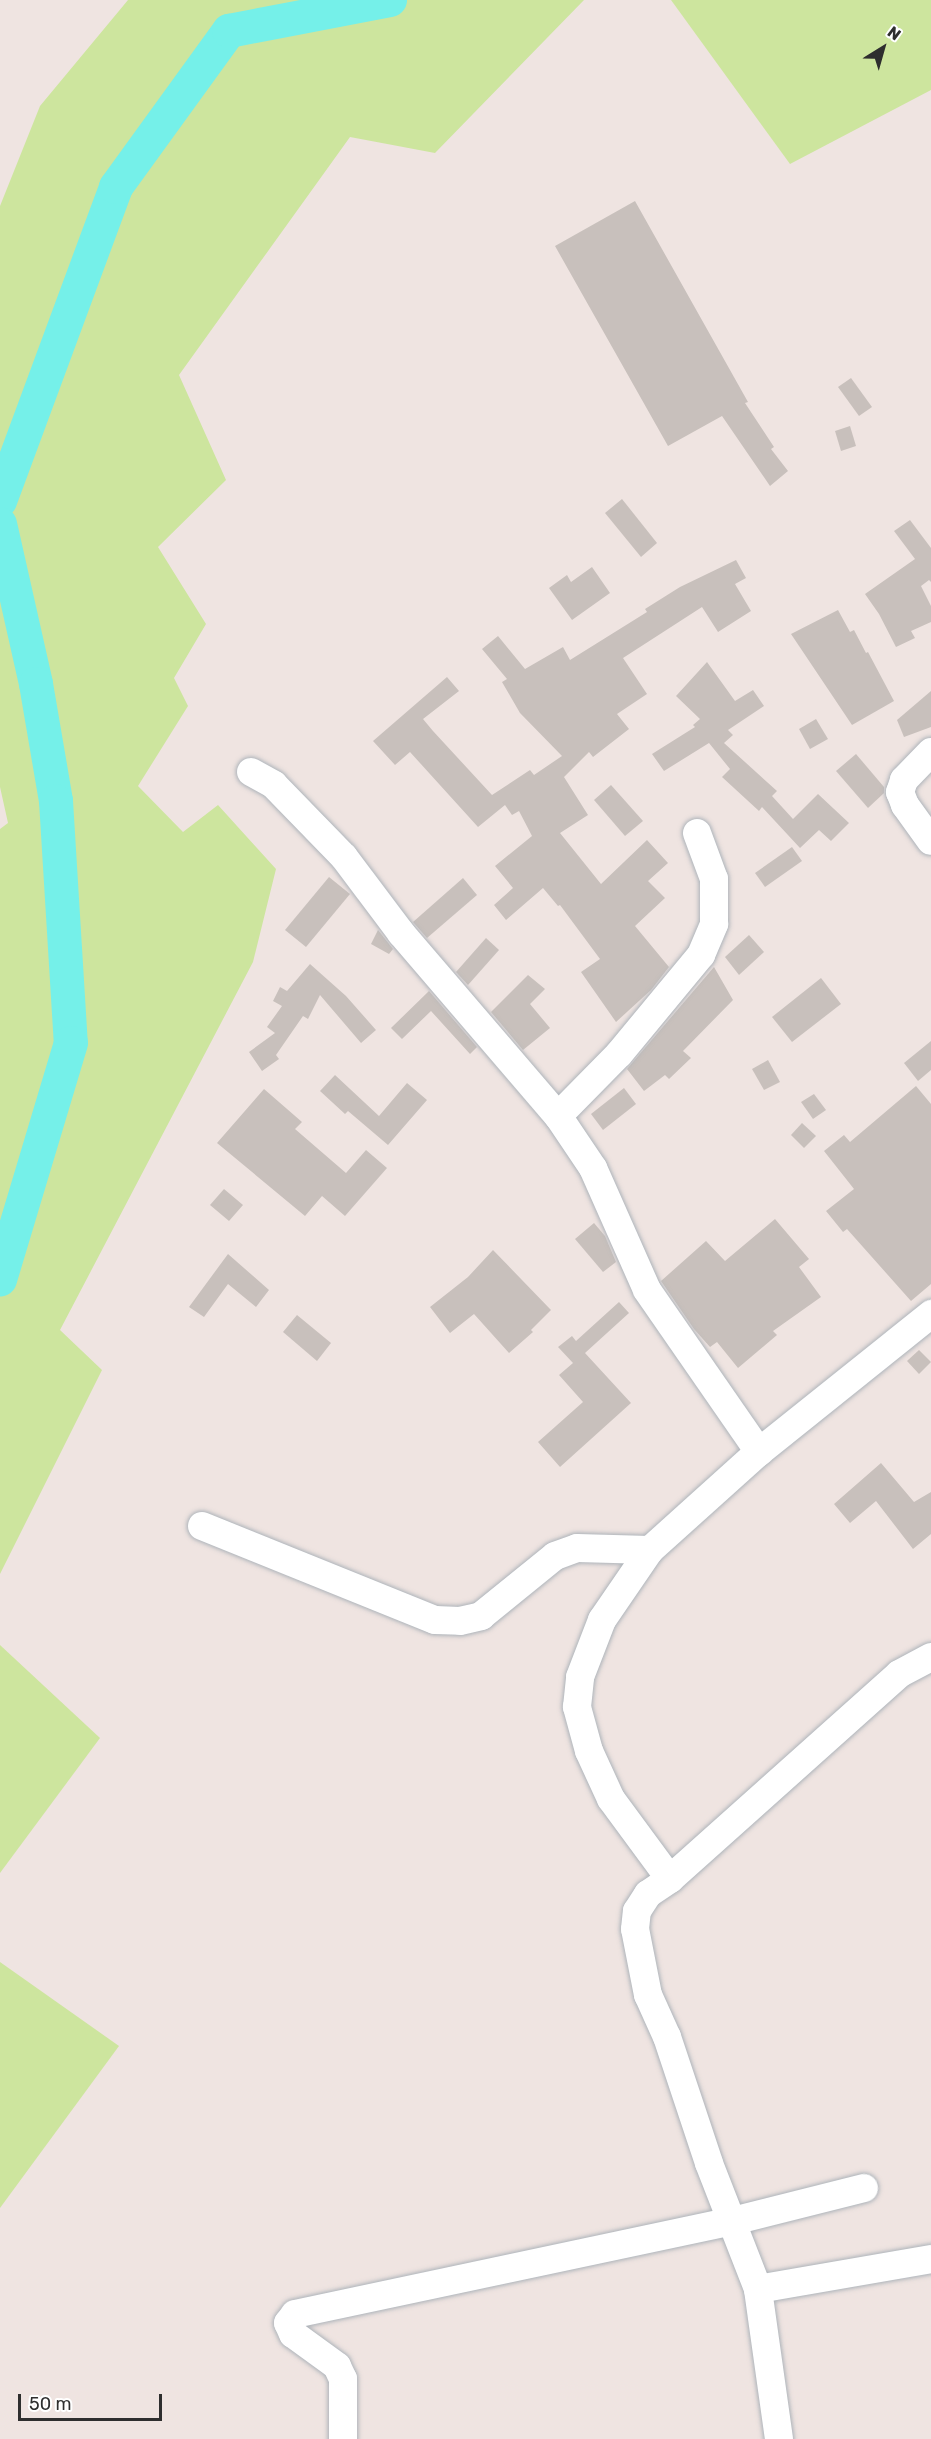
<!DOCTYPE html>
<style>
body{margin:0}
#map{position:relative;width:931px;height:2439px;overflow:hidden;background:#efe4e1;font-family:Rubik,sans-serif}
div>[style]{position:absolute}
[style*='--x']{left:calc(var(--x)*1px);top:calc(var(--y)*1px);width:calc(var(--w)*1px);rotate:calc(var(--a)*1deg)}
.green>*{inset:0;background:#cde59e}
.river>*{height:34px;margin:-17px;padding:0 17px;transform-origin:17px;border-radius:17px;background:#75f0e9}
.building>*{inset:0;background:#c8c0bc}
.roads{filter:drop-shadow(0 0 2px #aeb4ba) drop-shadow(0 0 2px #aeb4ba)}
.minor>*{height:28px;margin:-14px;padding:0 14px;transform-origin:14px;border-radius:14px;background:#fff}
span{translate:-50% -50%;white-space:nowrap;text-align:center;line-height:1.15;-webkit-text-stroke:4.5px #fff;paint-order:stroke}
.north{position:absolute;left:853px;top:18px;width:60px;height:60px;-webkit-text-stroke:4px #fff;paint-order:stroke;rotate:37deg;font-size:16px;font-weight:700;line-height:24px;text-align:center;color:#2e2e2e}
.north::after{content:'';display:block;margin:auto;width:21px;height:27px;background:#2e2e2e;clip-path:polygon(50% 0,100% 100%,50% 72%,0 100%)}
.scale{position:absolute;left:18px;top:2394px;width:144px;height:27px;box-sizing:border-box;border:3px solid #2e2e2e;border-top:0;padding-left:8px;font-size:18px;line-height:21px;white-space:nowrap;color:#2e2e2e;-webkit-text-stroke:4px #fff;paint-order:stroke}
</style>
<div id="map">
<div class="green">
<div style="clip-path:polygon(128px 0,584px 0,435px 153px,350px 137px,179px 375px,226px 480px,158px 547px,206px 624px,174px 678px,188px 706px,138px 786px,183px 832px,218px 805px,276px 869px,253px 962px,60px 1330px,102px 1370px,0 1574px,0 829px,8px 823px,0 787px,0 206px,40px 106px)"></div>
<div style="clip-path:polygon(671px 0,931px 0,931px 90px,790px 164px)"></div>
<div style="clip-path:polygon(0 1645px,100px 1738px,0 1873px)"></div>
<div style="clip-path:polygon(0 1962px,119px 2046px,0 2208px)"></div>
</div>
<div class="river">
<div style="--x:0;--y:501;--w:335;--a:-69.7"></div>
<div style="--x:116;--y:187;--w:193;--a:-54.1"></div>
<div style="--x:229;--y:31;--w:164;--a:-10.9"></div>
<div style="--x:0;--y:524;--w:164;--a:77.3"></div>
<div style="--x:36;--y:684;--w:119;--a:80.3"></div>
<div style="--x:56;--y:801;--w:242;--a:86.5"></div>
<div style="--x:71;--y:1043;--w:247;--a:106.7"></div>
</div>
<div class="building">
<div style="clip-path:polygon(635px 201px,748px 402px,745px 403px,774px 447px,771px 449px,788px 471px,770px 486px,722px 416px,668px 446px,555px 246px)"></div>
<div style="clip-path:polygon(851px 378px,872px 407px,859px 416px,838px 387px)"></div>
<div style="clip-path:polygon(850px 426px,856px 446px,841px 451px,835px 431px)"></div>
<div style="clip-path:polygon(622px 499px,657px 543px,641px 557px,605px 513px)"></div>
<div style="clip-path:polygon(910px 520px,931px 548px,931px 582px,929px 580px,921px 586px,931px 606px,931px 622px,911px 631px,915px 638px,896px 647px,879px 614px,865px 594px,915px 559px,894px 531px)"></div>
<div style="clip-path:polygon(736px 560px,746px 578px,735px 584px,751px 611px,718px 632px,702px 607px,623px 658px,647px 694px,617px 714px,629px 729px,593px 757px,589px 752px,564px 777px,588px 815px,560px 833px,601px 884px,647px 840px,668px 863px,648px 881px,665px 898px,635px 926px,669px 967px,651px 990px,616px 1022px,581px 972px,600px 959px,560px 905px,558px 906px,543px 888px,506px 920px,494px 905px,513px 888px,495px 866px,532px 836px,519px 811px,512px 815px,505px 805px,478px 827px,410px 752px,395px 765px,373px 741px,447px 677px,459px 691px,423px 719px,433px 731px,492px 795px,530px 770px,534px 775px,562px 756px,520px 713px,502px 682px,507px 679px,482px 649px,498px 636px,525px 669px,563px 647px,570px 660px,647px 612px,645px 609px,680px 587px)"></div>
<div style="clip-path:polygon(592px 567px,610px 593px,572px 620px,549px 588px,567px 575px,571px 582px)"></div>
<div style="clip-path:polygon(838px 610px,850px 632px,854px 630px,866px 653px,868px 652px,894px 701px,852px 725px,791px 634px)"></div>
<div style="clip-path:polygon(707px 662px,735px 701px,753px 690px,764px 706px,728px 730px,733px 735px,724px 743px,777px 791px,772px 796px,793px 819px,818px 794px,849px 823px,831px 841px,819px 830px,800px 848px,762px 807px,759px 811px,722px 777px,730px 769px,709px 743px,664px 771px,652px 754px,695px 727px,693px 725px,700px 719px,676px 696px)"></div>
<div style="clip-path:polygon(931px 691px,931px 727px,904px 737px,897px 720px)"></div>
<div style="clip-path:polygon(816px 719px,828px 739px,810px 749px,799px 729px)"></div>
<div style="clip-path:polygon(856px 754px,884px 787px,884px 793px,868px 808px,836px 771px)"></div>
<div style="clip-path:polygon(611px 785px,643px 821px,625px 836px,594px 800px)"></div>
<div style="clip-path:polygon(792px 847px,802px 861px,765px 887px,755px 873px)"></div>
<div style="clip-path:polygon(329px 877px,350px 894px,306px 947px,285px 930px)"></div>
<div style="clip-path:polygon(463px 878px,477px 895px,427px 938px,413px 922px)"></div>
<div style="clip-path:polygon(378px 930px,393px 949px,389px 954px,371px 944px)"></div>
<div style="clip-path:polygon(749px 935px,764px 952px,739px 975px,725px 957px)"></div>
<div style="clip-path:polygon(486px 938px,499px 950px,468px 985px,456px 972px)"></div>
<div style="clip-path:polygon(310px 964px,346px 996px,376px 1030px,361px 1043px,320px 995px,308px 1019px,303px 1016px,276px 1055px,279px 1059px,262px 1071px,249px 1052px,275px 1033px,267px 1027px,282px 1006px,273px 1001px,280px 987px,287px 991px)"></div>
<div style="clip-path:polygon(714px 967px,733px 1000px,683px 1051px,691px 1058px,669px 1079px,665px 1075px,644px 1091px,627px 1069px)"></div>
<div style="clip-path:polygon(528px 975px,545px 989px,530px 1004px,550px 1028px,523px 1050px,491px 1012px)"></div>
<div style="clip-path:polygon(821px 978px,841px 1004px,792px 1042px,772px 1017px)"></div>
<div style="clip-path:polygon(429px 991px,477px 1047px,470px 1054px,431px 1011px,402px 1039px,391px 1028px)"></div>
<div style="clip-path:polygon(931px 1041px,931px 1070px,918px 1081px,904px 1063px)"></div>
<div style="clip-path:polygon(768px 1060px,780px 1082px,764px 1090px,752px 1069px)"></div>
<div style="clip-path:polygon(335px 1075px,379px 1116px,407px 1083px,427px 1100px,388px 1145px,348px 1111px,345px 1114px,320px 1091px)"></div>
<div style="clip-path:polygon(916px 1086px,931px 1104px,931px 1284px,911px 1301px,847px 1229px,843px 1232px,826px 1211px,854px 1189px,824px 1151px,844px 1135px,850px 1142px)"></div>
<div style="clip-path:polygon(624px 1088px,636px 1104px,603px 1130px,591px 1114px)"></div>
<div style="clip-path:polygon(264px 1089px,302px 1122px,295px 1129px,346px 1173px,366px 1150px,387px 1168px,345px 1216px,322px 1196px,305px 1216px,217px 1143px)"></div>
<div style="clip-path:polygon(814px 1094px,826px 1110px,813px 1119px,801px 1102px)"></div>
<div style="clip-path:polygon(802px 1123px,816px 1136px,804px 1148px,791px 1135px)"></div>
<div style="clip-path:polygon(224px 1189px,243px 1205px,229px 1221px,210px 1205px)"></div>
<div style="clip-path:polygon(775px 1219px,809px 1259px,799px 1267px,821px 1297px,773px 1331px,777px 1335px,738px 1368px,717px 1342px,710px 1347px,694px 1329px,661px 1281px,706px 1241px,725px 1261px)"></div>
<div style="clip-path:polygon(594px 1223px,605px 1236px,616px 1262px,603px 1272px,575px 1239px)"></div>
<div style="clip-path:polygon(493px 1250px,551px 1310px,531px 1330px,533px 1332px,509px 1353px,474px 1314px,450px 1333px,430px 1307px,468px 1277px)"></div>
<div style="clip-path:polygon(228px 1254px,269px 1290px,256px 1307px,228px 1284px,204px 1317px,189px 1307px)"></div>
<div style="clip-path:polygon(619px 1302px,629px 1313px,585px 1353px,631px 1403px,560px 1467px,538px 1442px,583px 1402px,559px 1375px,573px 1363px,558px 1347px,572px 1336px,576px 1341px)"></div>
<div style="clip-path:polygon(297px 1315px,331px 1343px,317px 1361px,283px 1332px)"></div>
<div style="clip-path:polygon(919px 1350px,931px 1362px,919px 1374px,907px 1361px)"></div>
<div style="clip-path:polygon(881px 1463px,914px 1502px,931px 1492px,931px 1534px,913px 1549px,876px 1501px,850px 1523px,834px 1504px)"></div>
</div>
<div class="roads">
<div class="minor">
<div style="--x:931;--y:752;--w:39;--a:134"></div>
<div style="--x:904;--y:780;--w:13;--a:108"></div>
<div style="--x:900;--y:792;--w:14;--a:69"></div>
<div style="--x:905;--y:805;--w:44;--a:54.2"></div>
<div style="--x:251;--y:772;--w:26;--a:29"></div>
<div style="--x:274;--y:785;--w:100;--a:45.8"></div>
<div style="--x:344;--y:857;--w:95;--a:53.1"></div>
<div style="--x:401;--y:933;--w:241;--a:49.4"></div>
<div style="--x:558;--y:1116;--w:63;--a:56.1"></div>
<div style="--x:593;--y:1168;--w:133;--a:66.1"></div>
<div style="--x:647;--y:1290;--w:197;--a:55.3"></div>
<div style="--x:558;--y:1116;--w:87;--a:-45.5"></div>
<div style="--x:619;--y:1054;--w:129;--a:-50.4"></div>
<div style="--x:701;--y:955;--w:34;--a:-67"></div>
<div style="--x:714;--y:924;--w:45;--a:-90"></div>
<div style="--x:714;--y:879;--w:49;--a:-110.3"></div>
<div style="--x:202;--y:1526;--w:251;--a:22"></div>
<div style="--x:435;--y:1620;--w:25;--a:2"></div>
<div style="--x:460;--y:1621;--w:22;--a:-13"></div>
<div style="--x:481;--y:1616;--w:95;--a:-39"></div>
<div style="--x:555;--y:1556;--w:23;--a:-20"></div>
<div style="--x:577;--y:1548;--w:73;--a:1.6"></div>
<div style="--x:670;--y:1879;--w:99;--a:-126.4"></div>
<div style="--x:611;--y:1799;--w:53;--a:-114.6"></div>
<div style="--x:589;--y:1751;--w:46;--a:-105.3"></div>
<div style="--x:577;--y:1707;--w:30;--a:-84"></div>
<div style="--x:580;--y:1677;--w:61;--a:-68.9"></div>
<div style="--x:602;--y:1620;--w:85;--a:-55.6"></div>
<div style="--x:650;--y:1550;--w:147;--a:-42"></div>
<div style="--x:759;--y:1452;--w:221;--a:-38.7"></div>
<div style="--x:758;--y:2289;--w:176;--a:-9.8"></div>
<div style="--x:343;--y:2439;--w:60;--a:-90"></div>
<div style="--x:343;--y:2379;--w:14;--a:-115"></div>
<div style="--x:337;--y:2366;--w:54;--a:-144"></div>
<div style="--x:293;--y:2334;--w:12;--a:-114"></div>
<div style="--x:288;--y:2323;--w:11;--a:-52"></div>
<div style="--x:295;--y:2314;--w:448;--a:-12"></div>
<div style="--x:733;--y:2221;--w:135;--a:-14.1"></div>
<div style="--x:779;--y:2439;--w:151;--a:-98"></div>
<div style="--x:758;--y:2289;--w:135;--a:-111.3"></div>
<div style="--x:709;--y:2163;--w:133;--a:-108.4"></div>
<div style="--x:667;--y:2037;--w:46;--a:-114.3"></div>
<div style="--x:648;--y:1995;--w:67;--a:-101.1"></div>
<div style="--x:635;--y:1929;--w:18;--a:-84"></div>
<div style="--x:637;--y:1911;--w:20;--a:-57"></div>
<div style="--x:648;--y:1894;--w:27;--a:-34"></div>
<div style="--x:670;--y:1879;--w:307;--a:-41.8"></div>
<div style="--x:899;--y:1674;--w:36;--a:-28"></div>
</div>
</div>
<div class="north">N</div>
<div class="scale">50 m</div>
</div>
